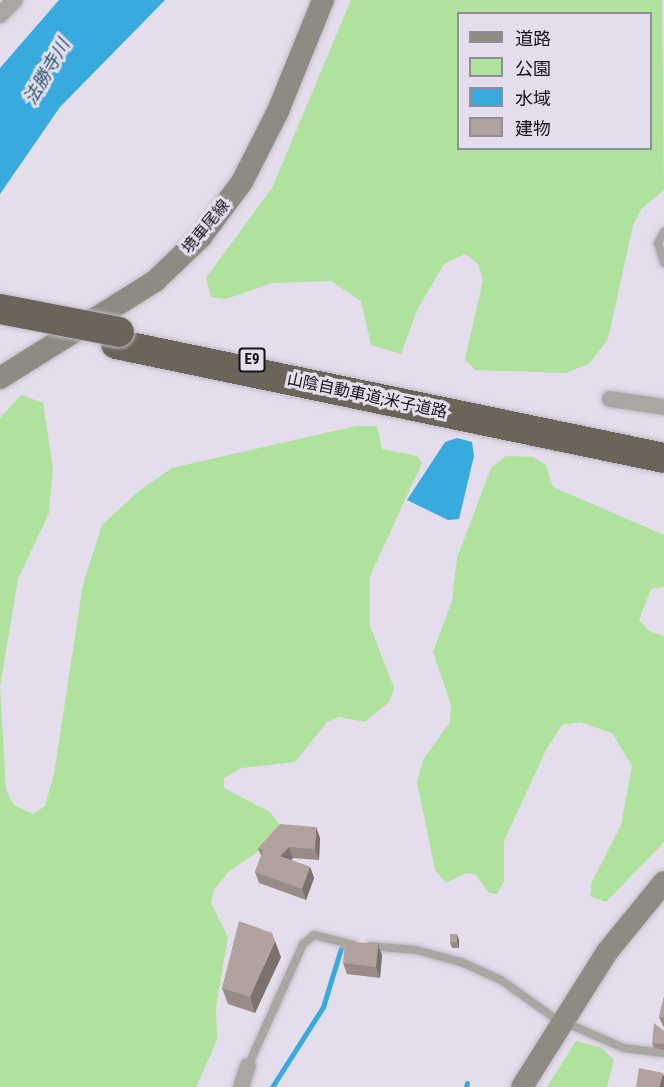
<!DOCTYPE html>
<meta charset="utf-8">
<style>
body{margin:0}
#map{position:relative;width:664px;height:1087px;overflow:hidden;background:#e4ddeb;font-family:"Roboto Condensed","Noto Sans JP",sans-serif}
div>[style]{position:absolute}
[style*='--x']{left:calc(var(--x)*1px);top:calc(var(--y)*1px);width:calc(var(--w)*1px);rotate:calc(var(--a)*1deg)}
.green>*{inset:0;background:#afe29d}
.water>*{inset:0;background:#39aade}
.stream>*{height:5px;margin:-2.5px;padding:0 2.5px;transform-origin:2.5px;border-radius:2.5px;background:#39aade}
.roads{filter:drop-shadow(0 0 2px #bfb9c5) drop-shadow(0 0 2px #bfb9c5)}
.lane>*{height:8px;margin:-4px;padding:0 4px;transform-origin:4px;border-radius:4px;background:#aaa6a1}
.street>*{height:16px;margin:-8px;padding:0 8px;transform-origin:8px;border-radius:8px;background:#aaa6a1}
.secondary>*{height:22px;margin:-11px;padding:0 11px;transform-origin:11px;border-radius:11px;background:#8f8a82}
.highway>*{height:30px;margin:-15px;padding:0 15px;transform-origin:15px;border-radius:15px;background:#6b6459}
.bridges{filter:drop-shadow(0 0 2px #bfb9c5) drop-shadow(0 0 2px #bfb9c5)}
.highway-bridge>*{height:30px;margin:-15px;padding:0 15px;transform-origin:15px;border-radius:15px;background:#6b6459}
.wall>*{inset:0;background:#998b87}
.shaded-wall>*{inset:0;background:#7d716e}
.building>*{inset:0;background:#b2a29d}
span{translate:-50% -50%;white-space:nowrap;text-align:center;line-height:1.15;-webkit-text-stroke:6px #e4ddeb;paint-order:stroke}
.shield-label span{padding:2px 4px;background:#e4ddeb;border:2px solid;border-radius:4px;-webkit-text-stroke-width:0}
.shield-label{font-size:15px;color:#151318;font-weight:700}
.street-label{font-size:16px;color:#151318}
.water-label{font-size:18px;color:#2b576e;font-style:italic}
.legend{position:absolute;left:457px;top:12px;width:195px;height:138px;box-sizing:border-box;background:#e4ddeb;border:2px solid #918c97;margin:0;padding:8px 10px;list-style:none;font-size:18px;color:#151318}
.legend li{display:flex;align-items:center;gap:12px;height:30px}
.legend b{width:30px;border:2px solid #918c97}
</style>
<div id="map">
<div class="green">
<div style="clip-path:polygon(evenodd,351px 0,662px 0,664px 190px,642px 208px,633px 225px,608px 339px,589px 364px,565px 373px,475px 370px,465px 359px,483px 280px,478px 264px,465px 254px,444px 264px,417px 310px,401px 354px,371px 345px,361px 301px,331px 281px,272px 283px,226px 299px,211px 297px,206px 278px,272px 188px,351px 0,458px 14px,650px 14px,650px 148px,458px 148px,458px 14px)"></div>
<div style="clip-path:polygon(21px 395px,43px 403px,53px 468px,49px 513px,18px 579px,0 686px,6px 790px,14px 805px,33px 814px,45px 806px,54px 774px,83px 584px,102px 525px,140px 490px,172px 468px,356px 426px,377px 426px,382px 449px,417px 456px,422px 463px,370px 576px,370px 626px,394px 688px,389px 702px,365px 722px,340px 717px,327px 722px,295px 762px,242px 768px,224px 778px,224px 788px,270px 812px,280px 825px,271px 843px,229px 871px,214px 890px,211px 903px,228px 937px,216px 1007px,217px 1040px,196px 1087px,0 1087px,0 418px)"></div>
<div style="clip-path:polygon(506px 456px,533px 457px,546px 465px,553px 487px,664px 535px,664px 587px,651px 589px,639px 620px,649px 631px,664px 636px,664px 842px,606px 902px,590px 896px,592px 882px,621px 825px,632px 766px,612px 733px,580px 722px,562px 725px,547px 748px,504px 841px,504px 881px,497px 894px,489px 893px,476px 875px,466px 873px,446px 883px,435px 870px,417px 782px,423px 760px,450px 722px,451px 705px,433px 652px,452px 601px,457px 558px,491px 468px)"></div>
<div style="clip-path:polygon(576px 1041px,602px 1048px,614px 1060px,607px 1087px,547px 1087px)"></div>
</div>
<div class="water">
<div style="clip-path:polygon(59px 0,165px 0,60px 107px,0 194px,0 68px)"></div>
<div style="clip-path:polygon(457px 438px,472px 442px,474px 456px,459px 519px,448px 520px,407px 500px,445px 442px)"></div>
</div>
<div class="stream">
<div style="--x:272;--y:1087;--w:95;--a:-57.5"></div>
<div style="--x:323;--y:1007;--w:62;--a:-73"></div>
<div style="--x:466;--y:1087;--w:4;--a:-76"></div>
</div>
<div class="roads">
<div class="lane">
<div style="--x:664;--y:232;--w:13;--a:119"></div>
<div style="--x:658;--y:243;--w:21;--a:73"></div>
<div style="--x:370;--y:946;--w:46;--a:5"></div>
<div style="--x:416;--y:950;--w:47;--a:14.9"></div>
<div style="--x:461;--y:962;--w:44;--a:24.2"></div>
<div style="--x:501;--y:980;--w:72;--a:35.4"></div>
<div style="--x:571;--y:1025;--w:58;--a:23.5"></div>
<div style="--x:624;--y:1048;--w:40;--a:7.1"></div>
<div style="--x:248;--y:1066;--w:134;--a:-65.7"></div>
<div style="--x:303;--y:944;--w:14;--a:-39"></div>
<div style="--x:314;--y:935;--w:41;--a:14"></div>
</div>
<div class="street">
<div style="--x:0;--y:15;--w:21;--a:-45"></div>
<div style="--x:610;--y:399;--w:55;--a:8.4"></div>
<div style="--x:241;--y:1087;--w:22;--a:-72"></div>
</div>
<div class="secondary">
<div style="--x:0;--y:378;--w:183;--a:-32"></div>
<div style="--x:155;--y:281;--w:64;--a:-43.7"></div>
<div style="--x:201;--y:237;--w:69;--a:-53.3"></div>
<div style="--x:242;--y:182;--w:80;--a:-63.1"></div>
<div style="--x:278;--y:111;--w:120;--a:-67.9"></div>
<div style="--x:522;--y:1087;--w:160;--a:-57.8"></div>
<div style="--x:607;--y:952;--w:90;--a:-50.8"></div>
</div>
<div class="highway">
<div style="--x:116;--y:344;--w:560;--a:11.75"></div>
</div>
</div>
<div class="bridges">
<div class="highway-bridge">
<div style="--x:0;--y:309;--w:121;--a:10.9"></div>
</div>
</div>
<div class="wall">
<div style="clip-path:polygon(320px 838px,319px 860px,293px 858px,291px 860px,310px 867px,314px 878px,306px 900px,259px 883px,255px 872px,261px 856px,258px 848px)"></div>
<div style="clip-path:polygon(459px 940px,459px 948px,452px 948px,450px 942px)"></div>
<div style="clip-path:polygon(382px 955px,380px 978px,347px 974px,343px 963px)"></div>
<div style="clip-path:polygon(281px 957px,255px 1013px,228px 1004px,222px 988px)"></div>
<div style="clip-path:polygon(664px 997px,664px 1028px,659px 1017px)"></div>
<div style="clip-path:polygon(664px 1031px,664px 1050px,654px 1048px,652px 1043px)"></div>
</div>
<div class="shaded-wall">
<div style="clip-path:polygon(316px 827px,320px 838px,319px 860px,315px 849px)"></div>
<div style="clip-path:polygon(289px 847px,293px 858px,284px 867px,280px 856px)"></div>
<div style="clip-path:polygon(310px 867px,314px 878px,306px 900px,302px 889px)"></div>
<div style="clip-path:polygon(457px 934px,459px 940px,459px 948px,457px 942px)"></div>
<div style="clip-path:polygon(275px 941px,281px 957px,255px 1013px,250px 997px)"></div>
<div style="clip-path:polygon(378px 944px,382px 955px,380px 978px,376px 967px)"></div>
<div style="clip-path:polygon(663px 1073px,664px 1077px,664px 1087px,659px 1087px)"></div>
</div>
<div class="building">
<div style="clip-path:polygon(280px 824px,316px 827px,315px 849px,289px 847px,280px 856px,310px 867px,302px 889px,255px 872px,263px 850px,258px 848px)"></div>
<div style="clip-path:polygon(239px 921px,272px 933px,275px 941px,250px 997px,222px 988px)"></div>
<div style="clip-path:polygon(450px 934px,457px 934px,457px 942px,450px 942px)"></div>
<div style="clip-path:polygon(345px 941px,378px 944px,376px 967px,343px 963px)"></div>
<div style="clip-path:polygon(664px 997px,664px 1018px,659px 1017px)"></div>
<div style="clip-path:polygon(654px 1023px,664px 1031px,664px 1044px,652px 1043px)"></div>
<div style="clip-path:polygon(639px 1068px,663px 1073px,659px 1087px,636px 1087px)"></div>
</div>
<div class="shield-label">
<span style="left:252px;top:360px">E9</span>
</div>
<div class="street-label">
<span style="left:206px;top:227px;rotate:-50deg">境車尾線</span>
<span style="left:367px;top:396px;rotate:12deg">山陰自動車道;米子道路</span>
</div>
<div class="water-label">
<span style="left:47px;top:72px;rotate:-60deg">法勝寺川</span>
</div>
<ul class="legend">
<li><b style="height:8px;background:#8f8a82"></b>道路</li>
<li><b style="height:16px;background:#afe29d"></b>公園</li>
<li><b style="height:16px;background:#39aade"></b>水域</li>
<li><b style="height:16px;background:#b2a29d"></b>建物</li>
</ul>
</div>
